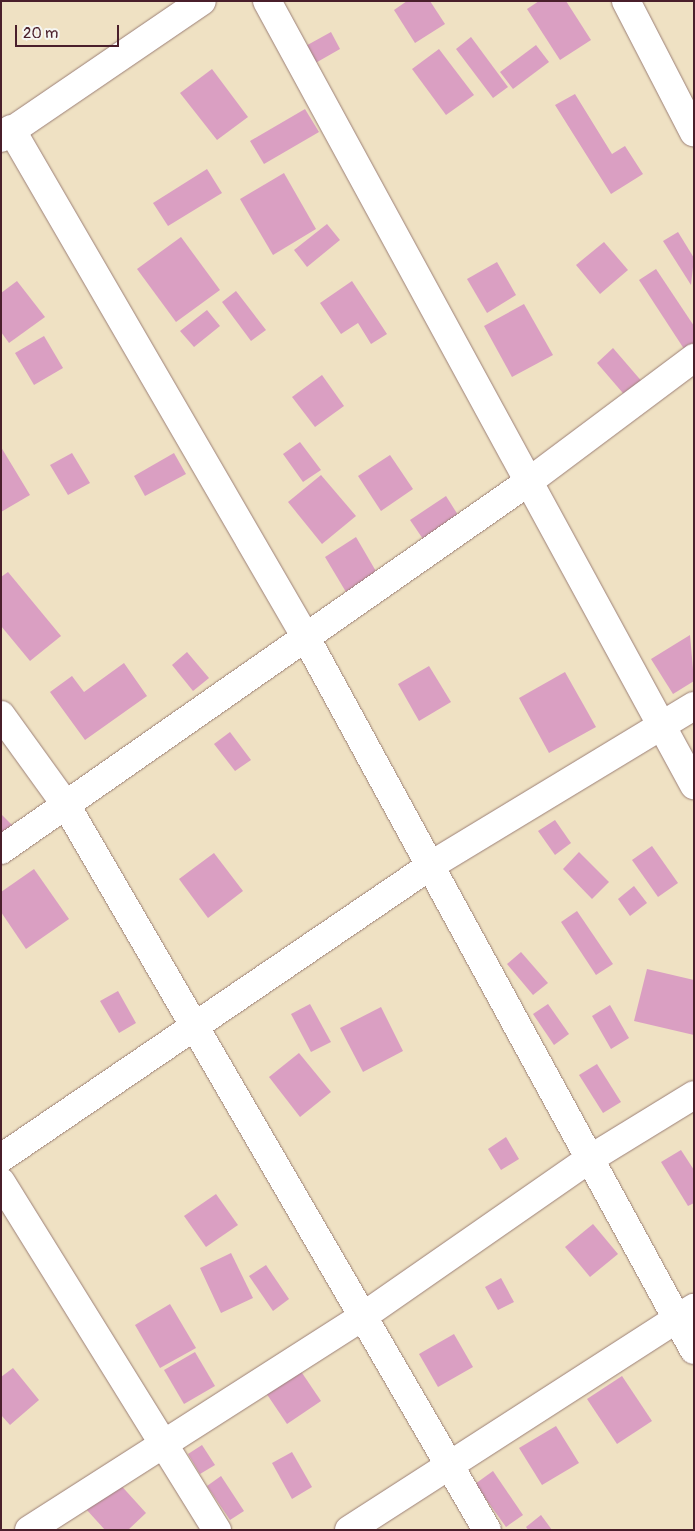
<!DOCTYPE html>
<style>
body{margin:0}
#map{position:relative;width:695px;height:1531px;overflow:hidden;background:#efe1c3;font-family:Pangolin,sans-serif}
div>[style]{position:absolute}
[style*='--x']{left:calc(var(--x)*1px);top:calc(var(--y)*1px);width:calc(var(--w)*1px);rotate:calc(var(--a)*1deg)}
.building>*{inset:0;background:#da9fc2}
.roads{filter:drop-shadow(0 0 1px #9c8077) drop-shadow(0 0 1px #9c8077)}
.street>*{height:28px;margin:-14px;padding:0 14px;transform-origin:14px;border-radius:14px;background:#fff}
span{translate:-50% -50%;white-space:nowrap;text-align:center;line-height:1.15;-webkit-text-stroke:5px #f6f6f2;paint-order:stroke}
.frame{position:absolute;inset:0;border:2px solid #4a1f2b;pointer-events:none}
.scale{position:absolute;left:15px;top:25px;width:104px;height:22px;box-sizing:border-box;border:2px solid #4a1f2b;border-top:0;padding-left:6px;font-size:15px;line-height:18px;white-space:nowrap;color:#4a1f2b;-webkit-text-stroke:4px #f6f6f2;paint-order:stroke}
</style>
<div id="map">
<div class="building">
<div style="clip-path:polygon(407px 1px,430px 1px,445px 24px,415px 43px,394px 10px)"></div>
<div style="clip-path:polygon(539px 1px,566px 1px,591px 40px,560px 60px,527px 9px)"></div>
<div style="clip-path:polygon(331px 32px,340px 49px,312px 65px,302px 48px)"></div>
<div style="clip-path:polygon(471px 37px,508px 87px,493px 98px,456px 49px)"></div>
<div style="clip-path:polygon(536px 45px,549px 62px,513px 89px,500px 72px)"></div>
<div style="clip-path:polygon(439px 49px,474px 95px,446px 115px,412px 69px)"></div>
<div style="clip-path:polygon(212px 69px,248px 117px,217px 140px,180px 93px)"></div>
<div style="clip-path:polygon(575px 94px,612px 154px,625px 146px,643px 174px,611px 194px,555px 105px)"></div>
<div style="clip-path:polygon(305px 109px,319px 132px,264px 164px,250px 141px)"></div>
<div style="clip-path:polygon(207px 169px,222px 193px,168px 226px,153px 203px)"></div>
<div style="clip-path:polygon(284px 173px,316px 229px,273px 255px,240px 199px)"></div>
<div style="clip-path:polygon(327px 224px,340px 240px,307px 267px,294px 250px)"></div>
<div style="clip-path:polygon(678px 232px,694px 258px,691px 285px,663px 241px)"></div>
<div style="clip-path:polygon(181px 237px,220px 290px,176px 322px,137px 269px)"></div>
<div style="clip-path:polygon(604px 242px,628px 270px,600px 294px,576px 265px)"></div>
<div style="clip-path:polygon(497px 262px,516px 295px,487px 313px,467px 279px)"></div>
<div style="clip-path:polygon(656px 269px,694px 326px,694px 351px,688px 355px,639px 280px)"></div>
<div style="clip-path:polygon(17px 281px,45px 317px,9px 343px,1px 332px,1px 293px)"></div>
<div style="clip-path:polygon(352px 281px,387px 334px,371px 344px,358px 323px,341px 334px,320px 303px)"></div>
<div style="clip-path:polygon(236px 291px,266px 330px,251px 341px,222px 302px)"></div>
<div style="clip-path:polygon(524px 304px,553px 355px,512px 377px,484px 326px)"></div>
<div style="clip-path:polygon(207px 310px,220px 326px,194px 347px,180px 331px)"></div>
<div style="clip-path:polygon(44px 336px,63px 368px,34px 385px,15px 353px)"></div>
<div style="clip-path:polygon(613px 348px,644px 384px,628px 399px,597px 363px)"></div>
<div style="clip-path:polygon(322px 375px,344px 406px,315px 427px,292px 397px)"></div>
<div style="clip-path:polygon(300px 442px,321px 470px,303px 482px,283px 454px)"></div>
<div style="clip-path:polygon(1px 447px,30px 495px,1px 512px)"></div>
<div style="clip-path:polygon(72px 453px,90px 483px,68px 495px,50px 465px)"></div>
<div style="clip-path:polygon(174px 453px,186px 474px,145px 496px,134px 476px)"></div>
<div style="clip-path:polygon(390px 455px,413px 489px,381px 511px,358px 476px)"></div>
<div style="clip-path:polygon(321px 475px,356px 516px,322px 544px,288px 502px)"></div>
<div style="clip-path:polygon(446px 496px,458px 515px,423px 539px,410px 520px)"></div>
<div style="clip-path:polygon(356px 537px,377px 573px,346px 592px,325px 557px)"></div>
<div style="clip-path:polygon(8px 572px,61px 636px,30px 661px,1px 626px,1px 577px)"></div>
<div style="clip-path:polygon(690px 635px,694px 681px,673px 694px,651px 659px)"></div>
<div style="clip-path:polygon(187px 652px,209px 678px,193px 691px,172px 665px)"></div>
<div style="clip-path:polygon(124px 663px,147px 696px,85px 740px,50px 692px,72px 676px,84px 692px)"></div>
<div style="clip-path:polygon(429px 666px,451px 702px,419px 721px,398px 684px)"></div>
<div style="clip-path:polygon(565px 672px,596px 727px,549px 753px,519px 698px)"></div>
<div style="clip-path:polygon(230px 732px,251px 760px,235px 771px,214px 744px)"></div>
<div style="clip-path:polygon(1px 814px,14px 827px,1px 839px)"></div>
<div style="clip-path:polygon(555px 820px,571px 843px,555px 855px,538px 831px)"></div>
<div style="clip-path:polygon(652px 846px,678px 883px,658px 897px,632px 860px)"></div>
<div style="clip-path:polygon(579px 852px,609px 882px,592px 899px,563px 869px)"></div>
<div style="clip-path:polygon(214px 853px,243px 891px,208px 918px,179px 879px)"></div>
<div style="clip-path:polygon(34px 869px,69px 919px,26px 949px,1px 912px,1px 892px)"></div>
<div style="clip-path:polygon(634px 886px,647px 903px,630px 916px,618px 899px)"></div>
<div style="clip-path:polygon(577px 911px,613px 964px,596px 975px,561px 922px)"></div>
<div style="clip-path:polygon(521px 952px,548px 983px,533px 995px,507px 964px)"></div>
<div style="clip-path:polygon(647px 969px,694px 980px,694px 1035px,634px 1021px)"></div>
<div style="clip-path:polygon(118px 991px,136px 1023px,119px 1033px,100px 1001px)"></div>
<div style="clip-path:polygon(310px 1004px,331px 1042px,311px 1052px,291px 1014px)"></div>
<div style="clip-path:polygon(548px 1004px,569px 1034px,554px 1045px,533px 1014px)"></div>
<div style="clip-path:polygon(610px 1005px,629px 1038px,611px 1049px,592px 1016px)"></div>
<div style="clip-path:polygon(381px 1007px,403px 1051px,363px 1072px,340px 1028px)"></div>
<div style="clip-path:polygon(299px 1053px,331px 1092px,300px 1117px,269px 1077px)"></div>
<div style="clip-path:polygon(597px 1064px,621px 1102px,603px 1113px,579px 1075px)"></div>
<div style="clip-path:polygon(506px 1137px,519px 1159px,501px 1170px,488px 1149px)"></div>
<div style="clip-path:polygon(681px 1150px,694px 1170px,694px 1203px,688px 1206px,661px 1162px)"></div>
<div style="clip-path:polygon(216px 1194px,238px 1225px,206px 1247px,184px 1216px)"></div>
<div style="clip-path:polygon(593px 1224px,618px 1254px,590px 1277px,565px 1247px)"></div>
<div style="clip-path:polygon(231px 1253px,253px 1298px,221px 1313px,200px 1268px)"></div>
<div style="clip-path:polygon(266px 1265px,289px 1299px,273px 1311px,249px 1276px)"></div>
<div style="clip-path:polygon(501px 1278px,514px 1302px,498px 1310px,485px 1287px)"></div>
<div style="clip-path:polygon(170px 1304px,196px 1348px,160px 1368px,135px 1325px)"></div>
<div style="clip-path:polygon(454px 1334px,473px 1367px,438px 1387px,419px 1354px)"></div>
<div style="clip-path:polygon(195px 1352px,215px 1386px,184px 1404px,164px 1370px)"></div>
<div style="clip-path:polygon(298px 1367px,321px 1401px,287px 1424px,264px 1390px)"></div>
<div style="clip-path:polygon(13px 1368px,39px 1400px,10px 1425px,1px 1415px,1px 1377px)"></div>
<div style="clip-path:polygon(622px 1376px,652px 1421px,617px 1444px,587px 1399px)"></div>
<div style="clip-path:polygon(556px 1426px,579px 1463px,542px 1485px,519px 1448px)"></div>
<div style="clip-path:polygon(202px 1445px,215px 1465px,200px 1474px,188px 1454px)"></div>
<div style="clip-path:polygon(292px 1452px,312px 1487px,292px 1499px,272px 1463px)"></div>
<div style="clip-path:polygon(493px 1471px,523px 1515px,506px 1527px,475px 1484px)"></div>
<div style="clip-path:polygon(221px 1476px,244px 1511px,230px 1520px,207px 1486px)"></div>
<div style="clip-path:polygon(117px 1481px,146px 1513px,128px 1530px,105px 1530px,86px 1509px)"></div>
<div style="clip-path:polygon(541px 1515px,552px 1530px,528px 1530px,526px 1527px)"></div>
</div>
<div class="roads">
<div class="street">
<div style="--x:267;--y:1;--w:893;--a:61.43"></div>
<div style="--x:626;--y:1;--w:148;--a:62.7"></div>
<div style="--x:11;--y:129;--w:586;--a:59.89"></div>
<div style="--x:305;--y:636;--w:813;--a:61.42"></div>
<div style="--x:1;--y:138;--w:243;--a:-34.3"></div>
<div style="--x:1;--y:715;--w:111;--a:54.2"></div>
<div style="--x:66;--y:805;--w:838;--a:59.86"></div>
<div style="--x:1;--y:850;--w:646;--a:-34.92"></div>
<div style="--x:531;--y:480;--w:204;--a:-36.8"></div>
<div style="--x:1;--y:1158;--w:523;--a:-34.24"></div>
<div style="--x:433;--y:864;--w:305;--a:-31.2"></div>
<div style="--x:1;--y:1182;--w:410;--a:58.2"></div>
<div style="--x:29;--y:1530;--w:395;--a:-32.6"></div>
<div style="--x:362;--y:1317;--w:275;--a:-34.8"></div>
<div style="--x:588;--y:1160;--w:124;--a:-31.5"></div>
<div style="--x:349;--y:1530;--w:410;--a:-32.8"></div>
</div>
</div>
<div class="frame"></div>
<div class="scale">20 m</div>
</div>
